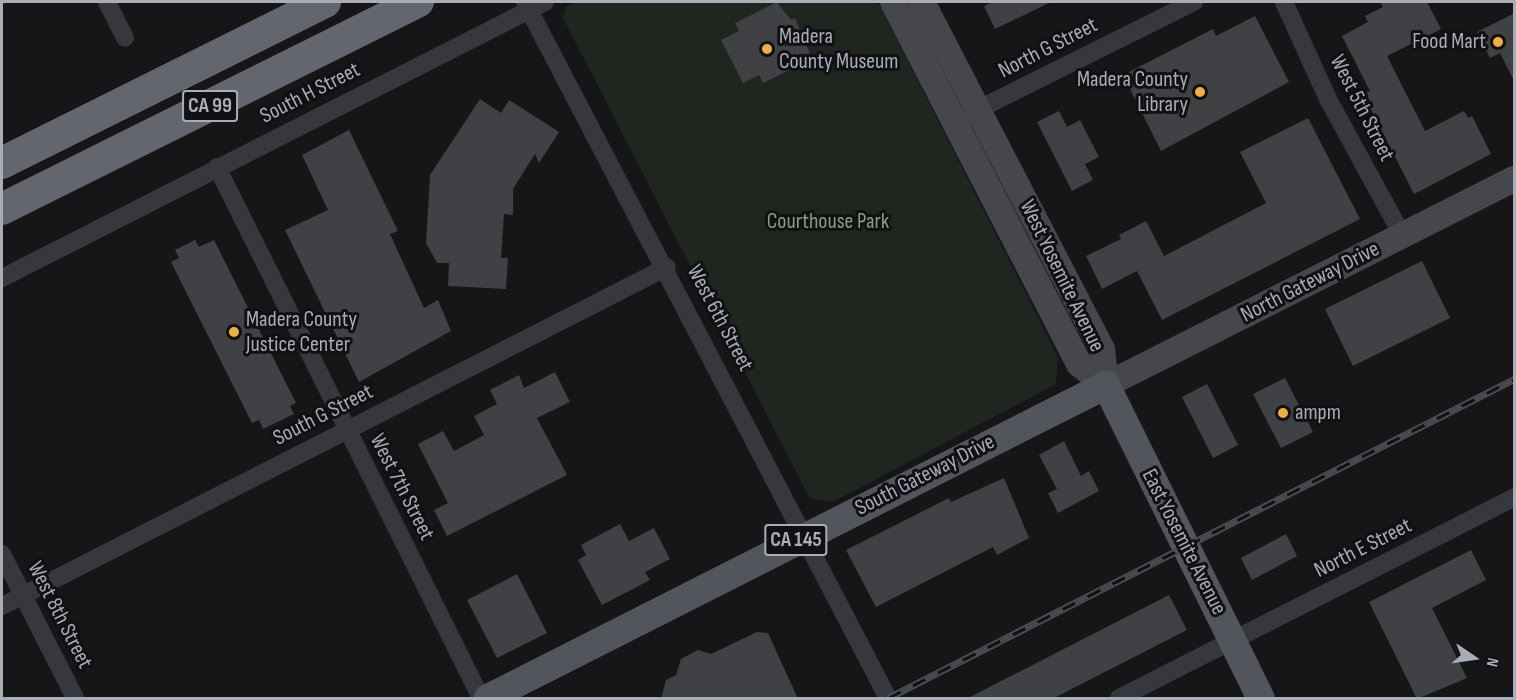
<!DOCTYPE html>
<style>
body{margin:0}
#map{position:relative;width:1516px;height:700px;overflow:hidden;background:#161618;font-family:"Sofia Sans Condensed",sans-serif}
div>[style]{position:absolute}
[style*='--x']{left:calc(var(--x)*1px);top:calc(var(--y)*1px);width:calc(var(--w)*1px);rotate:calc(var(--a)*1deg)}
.green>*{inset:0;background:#1e261f}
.building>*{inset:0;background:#404145}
.street>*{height:18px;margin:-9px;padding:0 9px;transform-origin:9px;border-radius:9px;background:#37383d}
.secondary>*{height:26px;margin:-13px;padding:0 13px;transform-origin:13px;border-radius:13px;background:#45474d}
.primary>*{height:28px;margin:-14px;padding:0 14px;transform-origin:14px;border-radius:14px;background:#53555c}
.highway>*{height:32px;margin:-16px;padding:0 16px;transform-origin:16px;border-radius:16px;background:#63666e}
.rail>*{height:7px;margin-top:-3.5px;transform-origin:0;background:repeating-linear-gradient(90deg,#111113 0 14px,#4a4c52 0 28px);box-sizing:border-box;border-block:2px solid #4a4c52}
.dots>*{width:16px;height:16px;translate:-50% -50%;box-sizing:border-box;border:3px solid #111113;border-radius:50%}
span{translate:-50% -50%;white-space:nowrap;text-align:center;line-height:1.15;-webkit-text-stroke:6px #111113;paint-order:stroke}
.shield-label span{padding:2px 4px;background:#111113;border:2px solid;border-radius:4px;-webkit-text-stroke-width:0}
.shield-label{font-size:21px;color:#a8adb8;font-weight:700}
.poi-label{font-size:22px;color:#a8adb8}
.left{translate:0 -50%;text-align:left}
.right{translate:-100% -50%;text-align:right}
.street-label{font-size:22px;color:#a8adb8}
.park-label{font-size:22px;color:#7fa381}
.frame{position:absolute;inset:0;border:3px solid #a8adb8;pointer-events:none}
.north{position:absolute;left:1444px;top:628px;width:60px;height:60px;-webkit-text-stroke:4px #111113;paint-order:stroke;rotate:103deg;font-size:16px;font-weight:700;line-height:24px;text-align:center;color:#a8adb8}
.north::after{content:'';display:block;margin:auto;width:21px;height:27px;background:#a8adb8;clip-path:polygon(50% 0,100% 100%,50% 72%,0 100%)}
</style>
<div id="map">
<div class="green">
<div style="clip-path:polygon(575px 2px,878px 2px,1058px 357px,1056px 384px,833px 502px,810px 499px,563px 18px,566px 7px)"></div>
</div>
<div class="building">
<div style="clip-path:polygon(777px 2px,791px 20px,795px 18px,812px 59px,763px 83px,759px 75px,743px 83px,721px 40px,739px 31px,735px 23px)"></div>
<div style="clip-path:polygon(993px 2px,1051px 2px,995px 29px,984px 6px)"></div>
<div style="clip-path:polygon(1380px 2px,1427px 2px,1441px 29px,1387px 56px,1425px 131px,1464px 111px,1468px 118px,1472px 116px,1491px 154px,1414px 194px,1363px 94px,1370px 91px,1342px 36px,1368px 22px,1365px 16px,1383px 7px)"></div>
<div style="clip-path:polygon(1515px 13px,1515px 83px,1500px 53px,1490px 58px,1477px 32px)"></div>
<div style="clip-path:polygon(1255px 16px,1289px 82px,1161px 151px,1123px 75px,1213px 29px,1216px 36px)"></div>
<div style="clip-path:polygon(480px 99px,501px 113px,509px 100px,559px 132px,539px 163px,535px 154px,513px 189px,513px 215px,504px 214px,501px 258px,508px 258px,506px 289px,448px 286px,449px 263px,437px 263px,426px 243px,430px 175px)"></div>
<div style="clip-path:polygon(1059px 111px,1067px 127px,1080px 120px,1099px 157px,1085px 164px,1093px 180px,1072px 191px,1037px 122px)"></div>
<div style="clip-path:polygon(1308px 118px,1360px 219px,1162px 320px,1137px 271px,1102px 289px,1086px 256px,1121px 239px,1119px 235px,1146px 221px,1164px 256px,1266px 203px,1240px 152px)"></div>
<div style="clip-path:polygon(349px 130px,398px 231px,390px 234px,424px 308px,438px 300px,451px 331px,359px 382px,285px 230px,328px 210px,302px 155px)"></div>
<div style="clip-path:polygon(195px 240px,199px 247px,214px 240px,296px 403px,290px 406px,294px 414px,263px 429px,259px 420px,252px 423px,171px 262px,179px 258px,175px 250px)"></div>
<div style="clip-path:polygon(1422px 261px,1450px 318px,1353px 366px,1325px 309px)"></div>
<div style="clip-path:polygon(555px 372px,570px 402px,537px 418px,567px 475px,447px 536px,434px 510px,448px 503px,418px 444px,443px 431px,454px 451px,484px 435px,474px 416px,497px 404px,490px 390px,519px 375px,524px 388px)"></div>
<div style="clip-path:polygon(1285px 378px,1313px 432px,1281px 448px,1253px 394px)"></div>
<div style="clip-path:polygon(1207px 384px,1238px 445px,1213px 458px,1182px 397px)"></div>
<div style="clip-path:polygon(1064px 441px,1081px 476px,1089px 471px,1099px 491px,1058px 513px,1048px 493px,1057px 489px,1039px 455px)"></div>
<div style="clip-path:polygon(1004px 478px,1029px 538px,997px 555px,993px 547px,876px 607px,846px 550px,949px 498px,951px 502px)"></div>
<div style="clip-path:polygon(620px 524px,629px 541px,654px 528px,670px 559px,645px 572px,650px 580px,602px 605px,578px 560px,586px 555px,581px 545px)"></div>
<div style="clip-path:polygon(1286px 534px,1297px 556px,1252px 580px,1241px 558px)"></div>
<div style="clip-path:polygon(1471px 550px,1486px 580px,1432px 608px,1467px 678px,1417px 699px,1369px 602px)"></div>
<div style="clip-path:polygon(517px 574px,547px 633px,497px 658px,467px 600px)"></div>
<div style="clip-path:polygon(1169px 595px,1187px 630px,1052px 699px,966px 699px)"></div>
<div style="clip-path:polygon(757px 632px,768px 633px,798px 699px,661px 699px,666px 680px,676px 675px,681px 659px,698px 650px,711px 654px)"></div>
</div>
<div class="street">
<div style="--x:107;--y:2;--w:40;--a:63.4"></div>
<div style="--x:525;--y:2;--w:785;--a:62.46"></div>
<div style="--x:1284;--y:2;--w:107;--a:65.6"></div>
<div style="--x:1328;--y:99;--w:155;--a:61.4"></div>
<div style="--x:967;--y:115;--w:254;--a:-26.5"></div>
<div style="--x:217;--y:167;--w:593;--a:63.56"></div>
<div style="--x:2;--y:278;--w:609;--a:-26.94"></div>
<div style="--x:2;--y:554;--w:161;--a:63.1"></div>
<div style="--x:2;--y:606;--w:746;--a:-27.01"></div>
<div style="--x:1119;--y:698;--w:443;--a:-26.9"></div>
</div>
<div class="secondary">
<div style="--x:893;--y:2;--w:407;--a:62.8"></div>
<div style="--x:1079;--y:364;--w:34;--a:38"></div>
<div style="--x:922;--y:2;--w:391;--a:62.6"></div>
<div style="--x:1102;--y:349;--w:36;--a:84"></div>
<div style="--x:1106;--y:385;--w:457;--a:-26.8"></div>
</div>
<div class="primary">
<div style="--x:488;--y:698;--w:693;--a:-26.86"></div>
<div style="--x:1106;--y:385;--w:349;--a:63.7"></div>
</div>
<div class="highway">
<div style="--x:2;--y:163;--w:361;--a:-26.5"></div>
<div style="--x:2;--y:209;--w:465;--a:-26.5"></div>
</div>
<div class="rail">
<div style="--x:888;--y:698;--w:703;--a:-27"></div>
</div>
<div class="dots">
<div style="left:1498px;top:42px;background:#f2b134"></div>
<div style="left:767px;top:49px;background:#f2b134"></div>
<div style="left:1200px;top:92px;background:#f2b134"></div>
<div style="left:234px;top:332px;background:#f2b134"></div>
<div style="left:1283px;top:413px;background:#f2b134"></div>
</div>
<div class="shield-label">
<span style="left:210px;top:106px">CA 99</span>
<span style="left:796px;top:540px">CA 145</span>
</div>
<div class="poi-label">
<span class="left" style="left:779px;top:49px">Madera<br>County Museum</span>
<span class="right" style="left:1486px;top:42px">Food Mart</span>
<span class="right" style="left:1188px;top:92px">Madera County<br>Library</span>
<span class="left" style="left:246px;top:332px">Madera County<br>Justice Center</span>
<span class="left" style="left:1295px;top:413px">ampm</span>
</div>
<div class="street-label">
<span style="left:1048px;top:48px;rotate:-27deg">North G Street</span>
<span style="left:310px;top:93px;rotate:-27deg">South H Street</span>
<span style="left:1362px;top:108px;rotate:63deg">West 5th Street</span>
<span style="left:1062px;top:276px;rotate:64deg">West Yosemite Avenue</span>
<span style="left:1310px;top:282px;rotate:-27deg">North Gateway Drive</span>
<span style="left:720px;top:318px;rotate:62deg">West 6th Street</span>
<span style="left:323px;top:415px;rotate:-27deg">South G Street</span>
<span style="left:925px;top:475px;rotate:-27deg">South Gateway Drive</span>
<span style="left:402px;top:487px;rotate:63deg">West 7th Street</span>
<span style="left:1184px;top:542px;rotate:63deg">East Yosemite Avenue</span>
<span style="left:1363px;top:548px;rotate:-27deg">North E Street</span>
<span style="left:60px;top:615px;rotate:63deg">West 8th Street</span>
</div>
<div class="park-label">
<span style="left:828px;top:222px">Courthouse Park</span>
</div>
<div class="frame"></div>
<div class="north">N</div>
</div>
